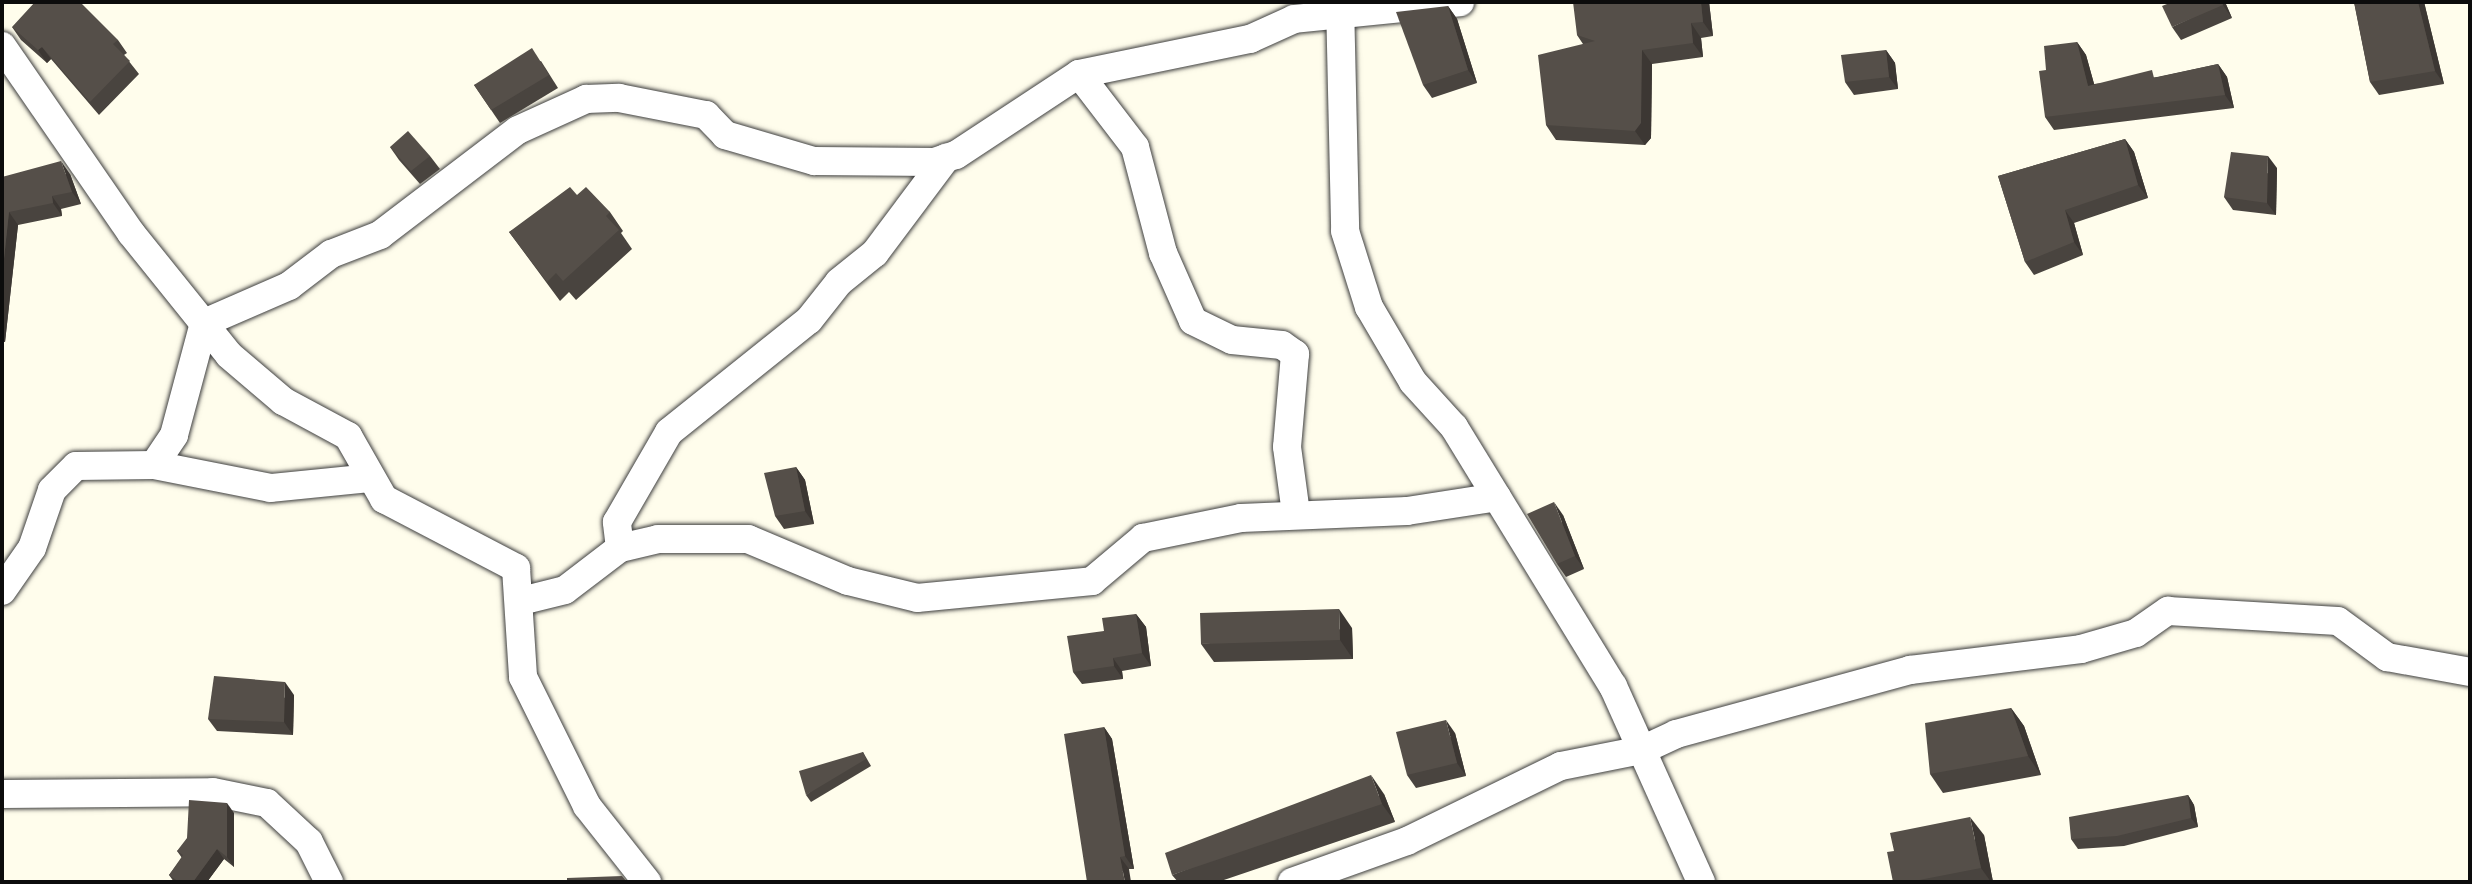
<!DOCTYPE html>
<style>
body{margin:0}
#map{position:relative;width:2472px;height:884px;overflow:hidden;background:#fffdec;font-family:"Playfair Display",serif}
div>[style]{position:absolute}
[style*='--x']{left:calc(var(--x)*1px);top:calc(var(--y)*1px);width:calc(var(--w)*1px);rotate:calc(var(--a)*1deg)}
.roads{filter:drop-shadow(0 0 2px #3f3f3f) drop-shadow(0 0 2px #3f3f3f)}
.street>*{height:28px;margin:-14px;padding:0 14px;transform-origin:14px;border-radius:14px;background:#fff}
.wall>*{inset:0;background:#49443f}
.shaded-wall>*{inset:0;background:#3c3733}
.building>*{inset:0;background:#554f49}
span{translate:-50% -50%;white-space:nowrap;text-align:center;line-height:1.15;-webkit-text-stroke:7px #fff;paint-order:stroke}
.frame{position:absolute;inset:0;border:4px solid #0c0c0c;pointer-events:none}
</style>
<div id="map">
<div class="roads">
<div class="street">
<div style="--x:1340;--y:2;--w:229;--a:88.7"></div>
<div style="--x:1345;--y:231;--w:80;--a:72.5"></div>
<div style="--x:1369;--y:307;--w:87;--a:59.6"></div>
<div style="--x:1413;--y:382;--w:61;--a:47.7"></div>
<div style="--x:1454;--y:427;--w:304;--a:58.5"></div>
<div style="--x:1613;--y:686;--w:215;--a:65.8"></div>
<div style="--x:2;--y:46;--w:227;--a:55.4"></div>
<div style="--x:131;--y:233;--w:156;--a:51.2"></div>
<div style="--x:229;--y:355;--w:71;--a:40.4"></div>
<div style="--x:283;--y:401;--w:74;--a:28.3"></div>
<div style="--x:348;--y:436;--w:73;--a:60.3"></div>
<div style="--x:384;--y:499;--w:149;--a:27.6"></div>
<div style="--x:516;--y:568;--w:109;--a:86.3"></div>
<div style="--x:523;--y:677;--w:144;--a:63.6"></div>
<div style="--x:587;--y:806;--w:97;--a:51.7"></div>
<div style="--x:1079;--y:74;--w:175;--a:-11.6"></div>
<div style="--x:1250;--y:39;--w:48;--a:-24.4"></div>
<div style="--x:1294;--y:19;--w:167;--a:-5.8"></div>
<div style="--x:154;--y:465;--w:119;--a:11.1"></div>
<div style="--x:271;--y:488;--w:100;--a:-5.7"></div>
<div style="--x:620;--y:548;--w:26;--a:-97"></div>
<div style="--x:617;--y:522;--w:104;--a:-60"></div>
<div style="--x:669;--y:432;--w:179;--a:-38.7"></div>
<div style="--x:809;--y:320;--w:48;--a:-51.7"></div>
<div style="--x:839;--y:282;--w:46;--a:-38.9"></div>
<div style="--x:875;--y:253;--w:119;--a:-53.2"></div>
<div style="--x:2;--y:591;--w:52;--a:-55.1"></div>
<div style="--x:32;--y:548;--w:61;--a:-71"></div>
<div style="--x:52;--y:490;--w:34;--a:-45"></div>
<div style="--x:76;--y:466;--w:78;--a:-0.7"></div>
<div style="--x:154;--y:465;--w:36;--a:-56"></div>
<div style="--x:174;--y:435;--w:116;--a:-75"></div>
<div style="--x:204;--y:323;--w:93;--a:-23.5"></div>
<div style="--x:289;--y:286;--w:53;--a:-37.3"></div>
<div style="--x:331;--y:254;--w:53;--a:-21.2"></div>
<div style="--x:380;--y:235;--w:173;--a:-37.3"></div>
<div style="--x:518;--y:130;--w:75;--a:-24.5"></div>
<div style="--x:586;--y:99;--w:33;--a:-2"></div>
<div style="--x:619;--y:98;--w:89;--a:11.1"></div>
<div style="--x:706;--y:115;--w:28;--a:46"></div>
<div style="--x:725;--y:135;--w:93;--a:16.3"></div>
<div style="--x:814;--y:161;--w:120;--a:0.5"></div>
<div style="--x:934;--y:162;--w:23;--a:-18"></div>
<div style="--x:956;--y:155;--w:147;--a:-33.4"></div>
<div style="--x:1079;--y:74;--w:92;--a:52.5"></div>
<div style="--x:1135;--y:147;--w:110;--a:75.2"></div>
<div style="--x:1163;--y:253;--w:74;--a:66.2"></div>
<div style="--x:1193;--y:321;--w:43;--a:26"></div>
<div style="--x:1232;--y:340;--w:50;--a:5.7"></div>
<div style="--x:1282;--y:345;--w:16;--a:35"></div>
<div style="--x:1295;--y:354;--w:93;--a:94.9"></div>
<div style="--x:1287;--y:447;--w:68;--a:82.3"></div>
<div style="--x:521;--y:601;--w:45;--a:-14"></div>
<div style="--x:565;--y:590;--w:69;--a:-37.4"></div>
<div style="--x:620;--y:548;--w:39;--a:-13"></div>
<div style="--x:658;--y:539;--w:90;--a:0"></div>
<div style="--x:748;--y:539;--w:108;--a:22.8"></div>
<div style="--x:848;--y:581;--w:71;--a:13.8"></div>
<div style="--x:917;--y:598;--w:176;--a:-5.5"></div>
<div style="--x:1092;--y:581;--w:67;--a:-40.1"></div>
<div style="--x:1143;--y:538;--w:100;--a:-11.5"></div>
<div style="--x:1241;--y:518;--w:166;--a:-2.4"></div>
<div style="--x:1407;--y:511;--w:91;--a:-8.8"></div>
<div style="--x:2;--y:794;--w:211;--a:-0.5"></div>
<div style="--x:213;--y:792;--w:55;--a:11.5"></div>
<div style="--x:267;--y:803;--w:57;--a:42.9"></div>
<div style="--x:309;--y:842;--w:45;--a:63.4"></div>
<div style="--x:1292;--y:882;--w:122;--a:-19.6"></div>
<div style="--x:1407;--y:841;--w:171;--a:-26"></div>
<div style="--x:1561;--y:766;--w:83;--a:-11.2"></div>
<div style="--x:1642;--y:750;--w:38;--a:-25"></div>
<div style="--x:1676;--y:734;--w:243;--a:-15.3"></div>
<div style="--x:1910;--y:670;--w:172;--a:-7"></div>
<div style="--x:2081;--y:649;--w:57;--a:-16.2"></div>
<div style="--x:2136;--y:633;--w:39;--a:-35"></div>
<div style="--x:2168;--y:611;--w:170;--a:3.4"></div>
<div style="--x:2338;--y:621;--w:61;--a:36.3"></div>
<div style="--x:2387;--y:657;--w:84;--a:10.2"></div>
</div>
</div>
<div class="wall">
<div style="clip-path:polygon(1709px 2px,1713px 36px,1701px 38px,1703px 57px,1652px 64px,1651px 138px,1645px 145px,1556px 140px,1546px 125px,1583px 44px,1577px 35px)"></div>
<div style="clip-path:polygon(2225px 2px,2232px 18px,2181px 40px,2172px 27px)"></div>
<div style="clip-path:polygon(2354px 2px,2424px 2px,2444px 84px,2379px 95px,2370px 82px)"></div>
<div style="clip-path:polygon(1448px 6px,1457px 19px,1477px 83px,1432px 98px,1423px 85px)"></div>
<div style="clip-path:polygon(12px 27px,118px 40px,127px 53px,124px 55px,139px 74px,99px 115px,51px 59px,47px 63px,21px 40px)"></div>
<div style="clip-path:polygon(2077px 42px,2086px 55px,2094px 84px,2157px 77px,2218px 64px,2227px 77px,2234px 108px,2054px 130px,2045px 117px,2046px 70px)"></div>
<div style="clip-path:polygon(1886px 50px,1895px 63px,1898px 89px,1854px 95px,1845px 82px)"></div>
<div style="clip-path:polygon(541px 61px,558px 88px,500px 123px,474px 85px)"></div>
<div style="clip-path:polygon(2125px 139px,2134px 152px,2148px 198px,2074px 223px,2083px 255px,2034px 275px,2025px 262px,1998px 176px)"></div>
<div style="clip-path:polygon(390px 147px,430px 156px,440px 169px,420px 184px,399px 160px)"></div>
<div style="clip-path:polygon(2277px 168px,2276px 215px,2233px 210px,2224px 197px)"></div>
<div style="clip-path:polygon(70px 174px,81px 204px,61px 209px,62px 216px,18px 225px,5px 342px,2px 342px,2px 177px)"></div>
<div style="clip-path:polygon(577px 195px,610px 212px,623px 231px,621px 233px,632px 249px,576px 300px,569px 292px,560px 301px,509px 232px)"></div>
<div style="clip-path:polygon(796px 467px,805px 480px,814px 524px,784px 529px,775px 516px)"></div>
<div style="clip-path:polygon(1563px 515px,1584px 569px,1566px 577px,1557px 564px)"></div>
<div style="clip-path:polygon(1136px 614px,1146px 627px,1151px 666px,1122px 671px,1123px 679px,1082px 684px,1073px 672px,1104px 631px)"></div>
<div style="clip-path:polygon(1352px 628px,1353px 659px,1214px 662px,1201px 644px)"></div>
<div style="clip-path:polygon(294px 695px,293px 735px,217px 731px,208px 719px)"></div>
<div style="clip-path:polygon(2011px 708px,2024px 726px,2041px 775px,1943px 793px,1930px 774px)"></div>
<div style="clip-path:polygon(1104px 727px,1112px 739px,1134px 869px,1129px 869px,1087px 882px)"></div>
<div style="clip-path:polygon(1455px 733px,1466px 776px,1416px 788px,1407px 775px)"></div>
<div style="clip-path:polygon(863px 752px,871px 766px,811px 802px,806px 795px)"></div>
<div style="clip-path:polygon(1384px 794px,1395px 822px,1218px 882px,1178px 882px,1172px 875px)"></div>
<div style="clip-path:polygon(2188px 795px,2194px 805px,2198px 827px,2124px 846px,2078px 849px,2071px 839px)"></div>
<div style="clip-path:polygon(234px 813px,234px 867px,224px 859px,207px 882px,174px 882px,169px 875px,182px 858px,177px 851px)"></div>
<div style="clip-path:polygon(1984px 835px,1993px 882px,1893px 882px)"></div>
</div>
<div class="shaded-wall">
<div style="clip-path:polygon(1701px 2px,1709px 2px,1713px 36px,1703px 22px)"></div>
<div style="clip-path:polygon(2222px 2px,2225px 2px,2232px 18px,2223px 5px)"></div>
<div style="clip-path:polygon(2418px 2px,2424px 2px,2444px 84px,2435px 71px)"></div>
<div style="clip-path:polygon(1448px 6px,1457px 19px,1477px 83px,1468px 70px)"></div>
<div style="clip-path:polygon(1691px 23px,1701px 38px,1703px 57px,1693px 43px)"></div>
<div style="clip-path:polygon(2077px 42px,2086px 55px,2098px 98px,2088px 86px)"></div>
<div style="clip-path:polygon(42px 47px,51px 59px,47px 63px,38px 50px)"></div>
<div style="clip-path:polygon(1642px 50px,1652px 64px,1651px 138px,1645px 145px,1635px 131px)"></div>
<div style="clip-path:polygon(1886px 50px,1895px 63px,1898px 89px,1889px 77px)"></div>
<div style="clip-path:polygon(2218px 64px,2227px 77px,2234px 108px,2225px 95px)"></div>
<div style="clip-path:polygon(2125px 139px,2134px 152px,2148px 198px,2138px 185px)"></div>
<div style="clip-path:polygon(2268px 156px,2277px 168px,2276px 215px,2267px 203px)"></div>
<div style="clip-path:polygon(61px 161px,70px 174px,81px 204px,72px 192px)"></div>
<div style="clip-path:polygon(52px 196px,61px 209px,62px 216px,53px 203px)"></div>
<div style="clip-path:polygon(2065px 210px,2074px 223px,2083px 255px,2074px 242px)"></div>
<div style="clip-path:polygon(9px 212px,18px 225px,5px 342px,2px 337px,2px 278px)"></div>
<div style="clip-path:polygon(796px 467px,805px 480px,814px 524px,805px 511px)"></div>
<div style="clip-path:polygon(1554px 502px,1563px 515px,1584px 569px,1575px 556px)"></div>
<div style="clip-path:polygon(1339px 609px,1352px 628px,1353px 659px,1340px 640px)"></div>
<div style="clip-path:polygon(1136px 614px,1146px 627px,1151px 666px,1142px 653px)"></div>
<div style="clip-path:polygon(1113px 658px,1122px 671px,1123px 679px,1114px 666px)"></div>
<div style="clip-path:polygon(285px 682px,294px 695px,293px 735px,284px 722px)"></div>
<div style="clip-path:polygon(2011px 708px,2024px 726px,2041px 775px,2028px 756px)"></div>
<div style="clip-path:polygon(1446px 720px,1455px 733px,1466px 776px,1457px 763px)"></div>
<div style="clip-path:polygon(1104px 727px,1112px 739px,1134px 869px,1125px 856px)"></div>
<div style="clip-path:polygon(1371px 775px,1384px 794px,1395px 822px,1382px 804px)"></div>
<div style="clip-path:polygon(2188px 795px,2194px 805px,2198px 827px,2191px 818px)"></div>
<div style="clip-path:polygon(227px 803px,234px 813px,234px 867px,227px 857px)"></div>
<div style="clip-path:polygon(1970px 817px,1984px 835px,1993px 882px,1991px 882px,1981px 868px)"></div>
<div style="clip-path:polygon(217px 849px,224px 859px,207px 882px,193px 882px)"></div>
<div style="clip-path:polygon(1120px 857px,1129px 869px,1131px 882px,1125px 882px)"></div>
</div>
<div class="building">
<div style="clip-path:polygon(35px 2px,80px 2px,118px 40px,113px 44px,130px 61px,90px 102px,42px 47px,38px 50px,12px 27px)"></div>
<div style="clip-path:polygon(1573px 2px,1701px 2px,1703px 22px,1691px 23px,1693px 43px,1642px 50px,1641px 123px,1635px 131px,1546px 125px,1538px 55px,1595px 41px,1577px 35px)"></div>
<div style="clip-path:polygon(2172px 2px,2222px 2px,2223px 5px,2172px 27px,2162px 6px)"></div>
<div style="clip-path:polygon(2354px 2px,2418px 2px,2435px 71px,2370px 82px)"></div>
<div style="clip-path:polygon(1448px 6px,1468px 70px,1423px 85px,1396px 12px)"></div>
<div style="clip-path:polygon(2077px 42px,2088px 86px,2152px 70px,2154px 78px,2218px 64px,2225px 95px,2045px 117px,2039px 71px,2046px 70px,2044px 46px)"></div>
<div style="clip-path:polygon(532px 48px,549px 75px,491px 110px,474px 85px)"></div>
<div style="clip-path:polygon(1886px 50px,1889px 77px,1845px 82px,1841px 55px)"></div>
<div style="clip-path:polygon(408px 131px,430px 156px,411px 171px,390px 147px)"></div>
<div style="clip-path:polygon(2125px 139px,2138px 185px,2065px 210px,2074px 242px,2025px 262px,1998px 176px)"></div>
<div style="clip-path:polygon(2231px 152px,2268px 156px,2267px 203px,2224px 197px)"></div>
<div style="clip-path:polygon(61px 161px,72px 192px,52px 196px,53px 203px,9px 212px,2px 278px,2px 177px)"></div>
<div style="clip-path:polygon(570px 187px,577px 195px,586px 187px,610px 212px,606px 216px,619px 230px,563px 281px,556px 273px,547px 282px,509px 232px)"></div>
<div style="clip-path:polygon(796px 467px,805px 511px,775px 516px,764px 473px)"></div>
<div style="clip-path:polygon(1554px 502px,1575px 556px,1557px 564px,1527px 514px)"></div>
<div style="clip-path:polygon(1339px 609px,1340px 640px,1201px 644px,1200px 613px)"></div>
<div style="clip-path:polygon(1136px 614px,1142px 653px,1113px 658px,1114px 666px,1073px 672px,1067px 636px,1104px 631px,1102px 618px)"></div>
<div style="clip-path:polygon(214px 676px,285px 682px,284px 722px,208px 719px)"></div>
<div style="clip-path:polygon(2011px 708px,2028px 756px,1930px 774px,1925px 723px)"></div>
<div style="clip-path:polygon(1446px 720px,1457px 763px,1407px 775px,1396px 732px)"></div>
<div style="clip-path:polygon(1104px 727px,1125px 856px,1120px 857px,1125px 882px,1087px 882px,1064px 734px)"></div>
<div style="clip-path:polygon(863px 752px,866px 759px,806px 795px,799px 771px)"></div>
<div style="clip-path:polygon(1371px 775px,1382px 804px,1172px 875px,1165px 853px)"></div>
<div style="clip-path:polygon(2188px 795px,2191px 818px,2117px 836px,2071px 839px,2069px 817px)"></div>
<div style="clip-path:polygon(189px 800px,227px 803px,227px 857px,217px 849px,193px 882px,179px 882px,169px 875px,183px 855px,177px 851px,187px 838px)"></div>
<div style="clip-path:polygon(1970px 817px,1981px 868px,1909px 882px,1893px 882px,1887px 852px,1894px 851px,1890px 833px)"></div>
<div style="clip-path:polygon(622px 876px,627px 882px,567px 882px,567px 878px)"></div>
</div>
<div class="frame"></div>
</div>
